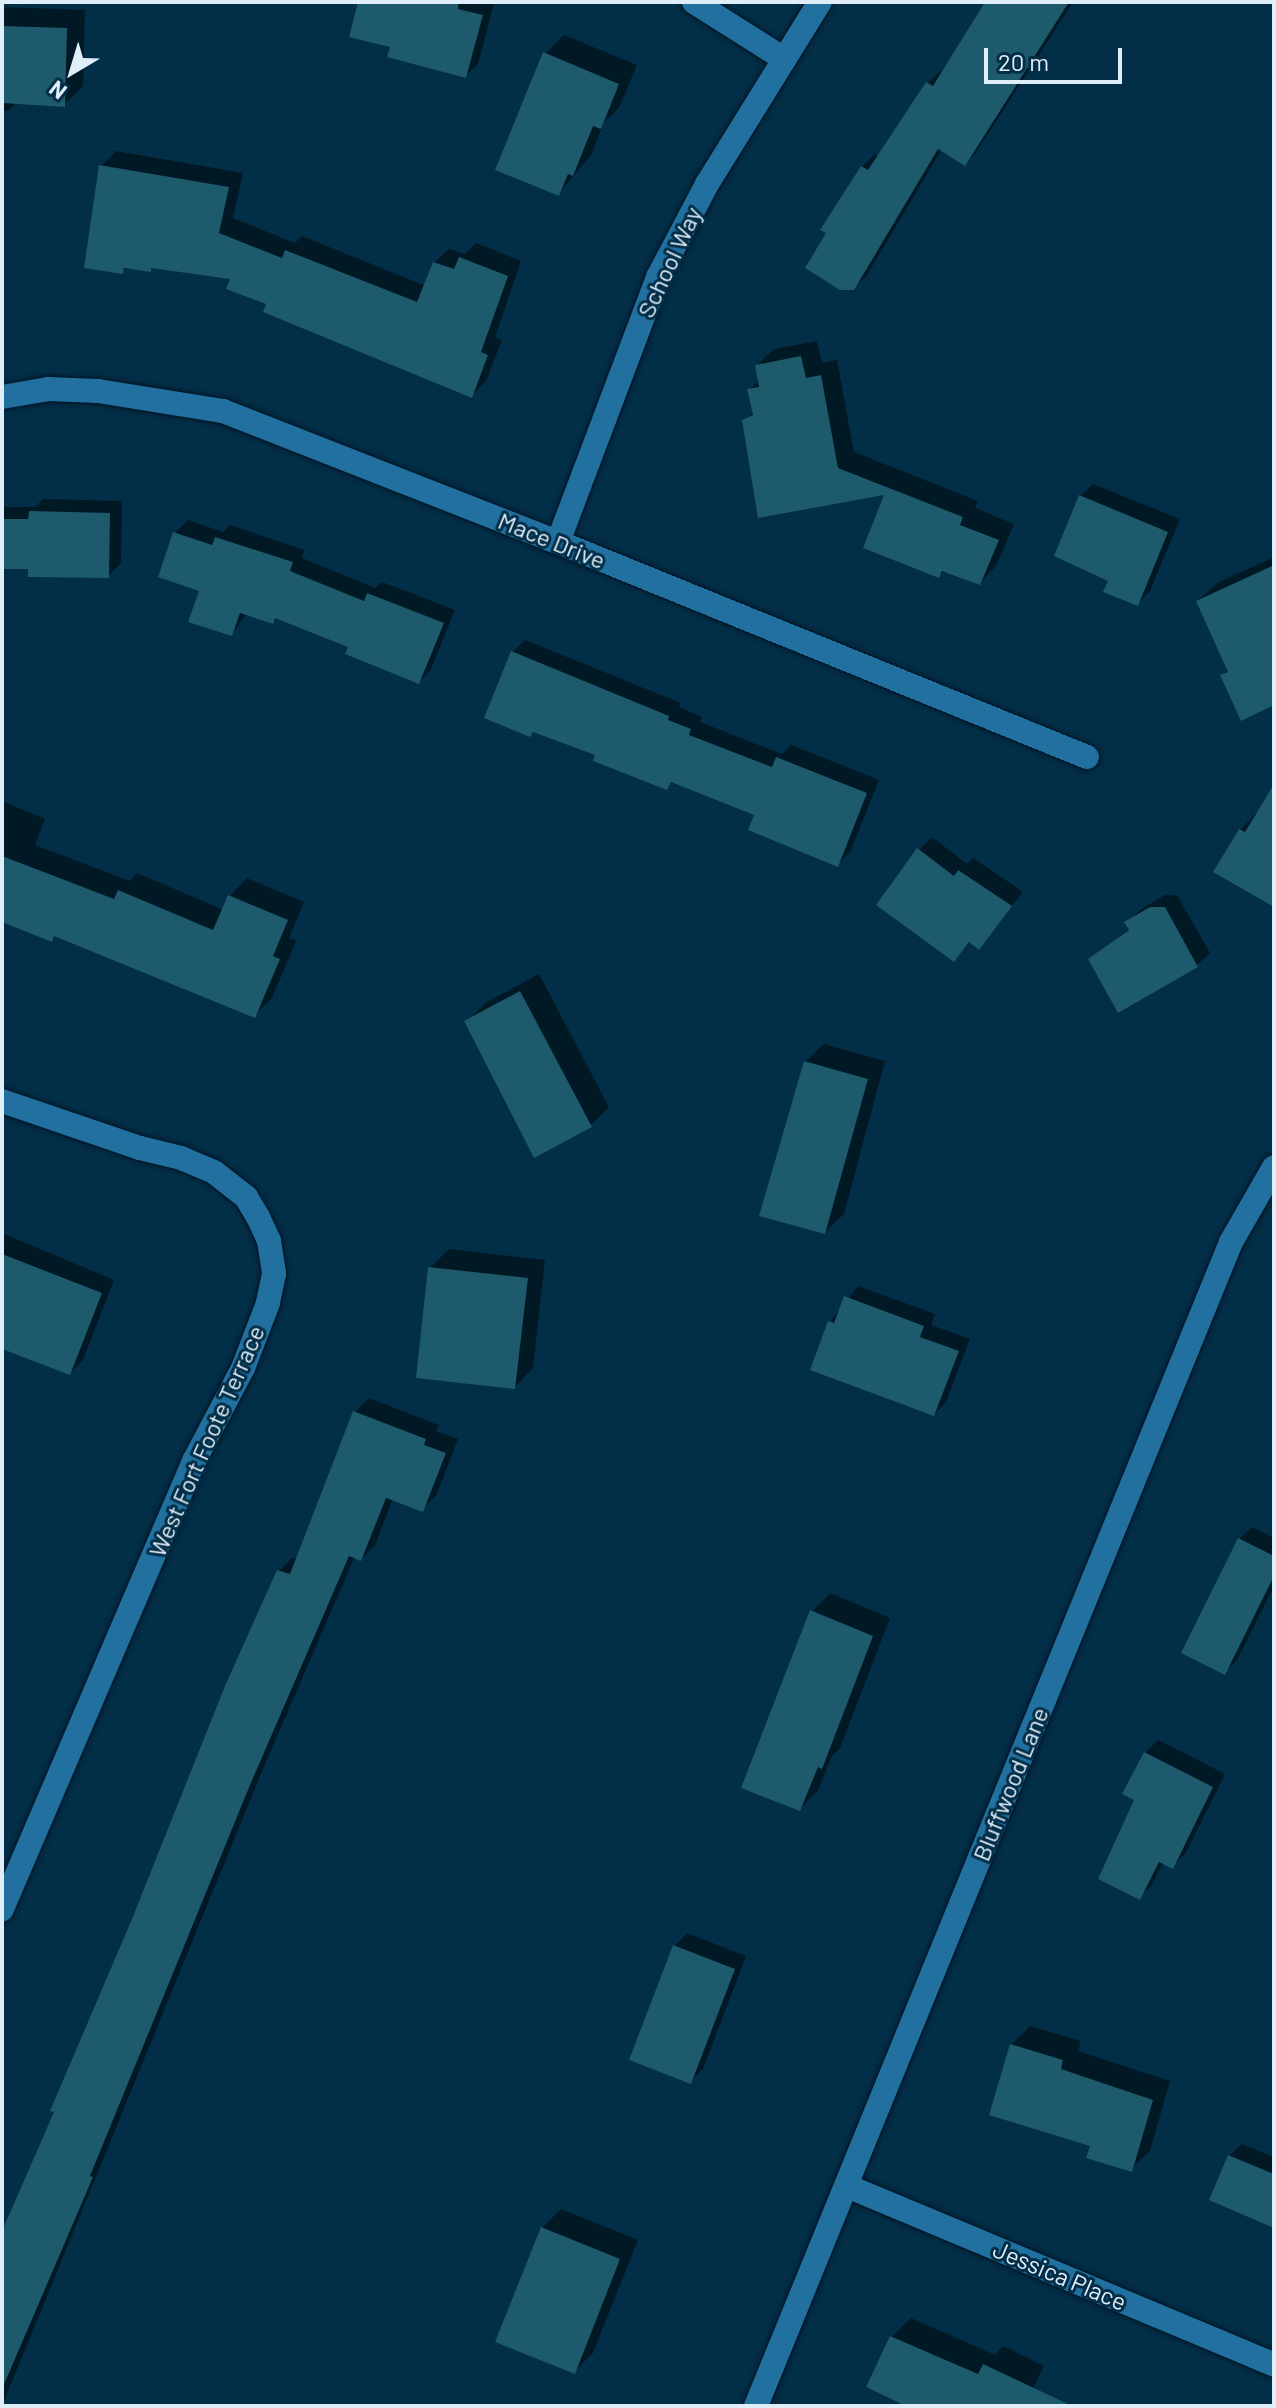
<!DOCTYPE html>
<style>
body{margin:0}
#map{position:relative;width:1276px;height:2408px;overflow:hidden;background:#032e47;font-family:Barlow,sans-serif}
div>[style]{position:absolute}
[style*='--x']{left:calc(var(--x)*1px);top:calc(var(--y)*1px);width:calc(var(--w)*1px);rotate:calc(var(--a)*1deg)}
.shadow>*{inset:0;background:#0007}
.building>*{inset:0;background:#1d5a6b}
.roads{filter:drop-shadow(0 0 2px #001524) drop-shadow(0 0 2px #001524)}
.minor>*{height:24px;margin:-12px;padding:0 12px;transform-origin:12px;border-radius:12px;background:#2170a0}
span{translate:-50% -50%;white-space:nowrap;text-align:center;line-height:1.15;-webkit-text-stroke:6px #032e47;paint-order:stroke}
.street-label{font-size:24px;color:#e0eef9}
.frame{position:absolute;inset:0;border:4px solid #e0eef9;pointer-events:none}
.north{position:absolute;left:32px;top:32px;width:80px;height:80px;-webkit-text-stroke:6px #032e47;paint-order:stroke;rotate:218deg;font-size:22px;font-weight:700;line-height:32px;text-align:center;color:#e0eef9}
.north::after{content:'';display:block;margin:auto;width:28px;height:36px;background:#e0eef9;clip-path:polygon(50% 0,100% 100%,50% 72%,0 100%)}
.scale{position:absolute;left:984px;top:48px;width:138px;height:36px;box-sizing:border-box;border:4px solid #e0eef9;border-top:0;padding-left:10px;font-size:24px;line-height:28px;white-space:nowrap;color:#e0eef9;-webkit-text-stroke:6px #032e47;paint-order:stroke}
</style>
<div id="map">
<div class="shadow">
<div style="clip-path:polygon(360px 2px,492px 2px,494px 3px,478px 64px,465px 76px,392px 46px)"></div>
<div style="clip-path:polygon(984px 2px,1073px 2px,977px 151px,965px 164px,942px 149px,867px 275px,854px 288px,862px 167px,875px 154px,879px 157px,927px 84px,940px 71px,944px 73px,986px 4px)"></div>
<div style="clip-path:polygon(6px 7px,85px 10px,83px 86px,64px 105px,17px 102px,8px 111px,2px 111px,2px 11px)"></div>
<div style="clip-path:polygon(564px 35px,637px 65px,619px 108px,604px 122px,591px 155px,559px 193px,545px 54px)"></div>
<div style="clip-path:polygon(116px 151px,243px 173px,233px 218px,295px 243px,302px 236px,426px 286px,434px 263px,449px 249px,465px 254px,476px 243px,521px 261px,495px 337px,502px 340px,486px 381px,471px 396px,269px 303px,233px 277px,153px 267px,150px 270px,128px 267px,122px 272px,101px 166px)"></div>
<div style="clip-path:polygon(817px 341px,822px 363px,837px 360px,854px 452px,978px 501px,975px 508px,1014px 524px,996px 566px,980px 583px,945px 570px,939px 576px,887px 492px,759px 516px,744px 421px,754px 411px,749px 390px,760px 380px,757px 365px,774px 349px)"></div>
<div style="clip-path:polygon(1093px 484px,1180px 519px,1150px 591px,1138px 603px,1110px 580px,1080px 496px)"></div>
<div style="clip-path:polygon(43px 499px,122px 501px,121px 563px,108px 576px,2px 567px,2px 507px,35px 507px)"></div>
<div style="clip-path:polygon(188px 520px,223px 532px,230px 525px,304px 550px,302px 558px,375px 588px,382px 582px,455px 610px,431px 669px,419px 682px,350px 646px,277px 617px,272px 622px,247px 613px,232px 634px,201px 589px,175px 533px)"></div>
<div style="clip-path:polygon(1274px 557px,1274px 703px,1222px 676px,1229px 669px,1198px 601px,1217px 583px)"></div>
<div style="clip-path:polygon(525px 640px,681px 703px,679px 707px,702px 717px,700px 722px,782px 754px,791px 745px,879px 780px,850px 852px,837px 865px,756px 814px,673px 781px,667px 787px,597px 754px,513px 652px)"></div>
<div style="clip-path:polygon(1274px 795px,1274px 903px,1240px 830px)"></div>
<div style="clip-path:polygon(2px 801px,45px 819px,35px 845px,130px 881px,137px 873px,224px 910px,230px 896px,247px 878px,304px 902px,289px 938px,296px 941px,272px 998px,254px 1015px,56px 935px,52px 939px,2px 920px)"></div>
<div style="clip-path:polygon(932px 837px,967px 864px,973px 858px,1023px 892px,979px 947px,971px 941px,954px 960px,919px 850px)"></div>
<div style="clip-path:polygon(1165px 895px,1177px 895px,1210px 953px,1197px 965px,1119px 1010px,1090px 959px,1130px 928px,1127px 922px,1140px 910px)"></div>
<div style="clip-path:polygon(539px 974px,609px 1107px,591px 1125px,467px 1022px,485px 1003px)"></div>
<div style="clip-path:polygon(824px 1044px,885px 1061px,844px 1214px,825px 1232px,805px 1062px)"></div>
<div style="clip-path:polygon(2px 1233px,114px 1280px,83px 1360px,70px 1373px,2px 1314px)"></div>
<div style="clip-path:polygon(449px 1249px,545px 1260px,533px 1368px,515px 1387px,430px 1268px)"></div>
<div style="clip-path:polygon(858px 1286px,935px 1314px,931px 1325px,970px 1339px,946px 1402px,934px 1414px,830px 1322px)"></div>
<div style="clip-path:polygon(369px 1398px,439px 1425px,436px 1431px,458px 1439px,436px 1496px,422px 1509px,393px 1498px,375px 1545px,361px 1559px,355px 1556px,263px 1769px,2px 2406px,2px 2239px,278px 1572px,292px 1558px,298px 1559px,355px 1412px)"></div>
<div style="clip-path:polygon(1252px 1527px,1274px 1538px,1274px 1586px,1237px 1660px,1225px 1672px,1239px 1539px)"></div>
<div style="clip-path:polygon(830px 1593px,890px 1618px,840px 1748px,832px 1756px,818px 1790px,800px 1809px,812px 1612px)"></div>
<div style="clip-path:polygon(1158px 1740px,1225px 1774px,1185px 1854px,1172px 1866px,1163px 1862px,1152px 1885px,1139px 1898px,1136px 1800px,1145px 1753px)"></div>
<div style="clip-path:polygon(687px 1933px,746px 1956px,703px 2069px,690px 2082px,675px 1946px)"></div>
<div style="clip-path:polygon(1030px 2026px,1081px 2041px,1078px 2051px,1170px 2081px,1150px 2151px,1131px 2169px,1092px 2144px,1011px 2045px)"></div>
<div style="clip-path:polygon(1242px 2144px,1274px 2157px,1274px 2226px,1229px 2156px)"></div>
<div style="clip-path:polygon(561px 2209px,638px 2240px,593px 2353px,574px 2372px,542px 2228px)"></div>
<div style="clip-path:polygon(911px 2318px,995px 2355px,1003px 2346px,1044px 2366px,1025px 2406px,911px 2406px,892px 2337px)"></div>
</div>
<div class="building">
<div style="clip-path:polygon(358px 2px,459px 2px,458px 9px,483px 15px,466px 78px,387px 57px,390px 47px,349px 37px)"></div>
<div style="clip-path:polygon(985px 2px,1069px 2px,965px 166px,938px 149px,854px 290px,840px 290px,805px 268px,826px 233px,820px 230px,861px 166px,868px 170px,926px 82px,933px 86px)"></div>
<div style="clip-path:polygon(2px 26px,67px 28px,65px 107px,2px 103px)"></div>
<div style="clip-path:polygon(543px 52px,619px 84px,601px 129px,593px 126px,573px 176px,568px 174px,559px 196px,495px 170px)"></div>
<div style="clip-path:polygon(99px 165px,229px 187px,219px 233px,282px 258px,285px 250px,417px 302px,433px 262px,454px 269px,459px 257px,508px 276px,481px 352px,488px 355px,472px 398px,263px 312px,266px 304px,226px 289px,230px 279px,151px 268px,151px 272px,124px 268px,123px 274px,84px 268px)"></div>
<div style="clip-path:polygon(801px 356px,806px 378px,821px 375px,838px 468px,963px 517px,960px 525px,999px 540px,980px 585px,942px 571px,939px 578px,863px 548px,884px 495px,758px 518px,742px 420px,753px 415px,747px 389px,759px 387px,755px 365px)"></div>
<div style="clip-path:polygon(1079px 495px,1168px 532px,1138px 606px,1103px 592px,1108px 581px,1054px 556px)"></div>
<div style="clip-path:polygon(29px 511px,110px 513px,109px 578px,28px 577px,28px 569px,2px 569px,2px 519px,28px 519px)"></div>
<div style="clip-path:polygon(173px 532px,212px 545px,215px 537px,293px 562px,290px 571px,364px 601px,367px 593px,444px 623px,419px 684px,345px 654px,348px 647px,275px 618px,273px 624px,240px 613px,232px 636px,188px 622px,199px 591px,158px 577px)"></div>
<div style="clip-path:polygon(1274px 565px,1274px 705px,1241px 721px,1220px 675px,1228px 672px,1196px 601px)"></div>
<div style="clip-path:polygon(511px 651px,669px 716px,668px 720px,691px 729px,689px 735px,772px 767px,776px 757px,867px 793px,838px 867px,748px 830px,754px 815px,671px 782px,667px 790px,593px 761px,595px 755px,533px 732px,530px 737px,484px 718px)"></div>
<div style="clip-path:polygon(1274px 784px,1274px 907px,1213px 872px,1239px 829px,1245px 832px)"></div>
<div style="clip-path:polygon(917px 848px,954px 876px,958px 870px,1012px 906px,979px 950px,969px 942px,954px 962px,876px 905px)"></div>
<div style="clip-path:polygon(2px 856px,114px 899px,118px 890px,213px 930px,228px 895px,288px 920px,273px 956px,280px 959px,255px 1018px,54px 936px,52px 942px,2px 922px)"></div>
<div style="clip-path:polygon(1150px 907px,1165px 907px,1198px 967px,1118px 1013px,1088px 959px,1129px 930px,1124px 922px)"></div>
<div style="clip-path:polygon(520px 991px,592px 1127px,534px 1158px,464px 1021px)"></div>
<div style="clip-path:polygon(804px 1061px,868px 1079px,825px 1234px,759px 1216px)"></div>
<div style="clip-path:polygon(2px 1254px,102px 1293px,70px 1375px,2px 1349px)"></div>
<div style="clip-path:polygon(428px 1267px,528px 1278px,515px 1389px,416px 1378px)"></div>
<div style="clip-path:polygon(844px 1296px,924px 1326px,920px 1337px,959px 1351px,934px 1416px,810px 1370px,828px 1321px,834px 1323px)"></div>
<div style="clip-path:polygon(353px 1411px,426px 1439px,424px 1445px,446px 1453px,423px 1512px,386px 1498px,361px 1561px,349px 1556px,250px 1785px,90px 2176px,93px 2177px,2px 2389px,2px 2231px,54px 2112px,50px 2111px,132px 1919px,225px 1686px,277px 1570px,290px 1574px)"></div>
<div style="clip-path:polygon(1238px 1538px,1274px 1556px,1274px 1576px,1225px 1675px,1181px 1653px)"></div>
<div style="clip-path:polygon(810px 1610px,873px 1636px,822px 1769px,818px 1767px,800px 1811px,741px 1788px)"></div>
<div style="clip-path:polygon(1144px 1752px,1213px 1787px,1173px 1869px,1159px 1862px,1140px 1900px,1098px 1879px,1134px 1800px,1122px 1794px)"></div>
<div style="clip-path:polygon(673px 1945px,735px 1969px,691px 2084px,629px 2060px)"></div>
<div style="clip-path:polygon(1010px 2044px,1063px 2060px,1061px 2069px,1153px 2100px,1132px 2172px,1086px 2158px,1090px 2146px,989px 2115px)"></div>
<div style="clip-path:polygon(1228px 2155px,1274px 2174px,1274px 2228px,1209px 2200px)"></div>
<div style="clip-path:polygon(541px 2227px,620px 2259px,575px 2374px,495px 2342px)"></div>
<div style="clip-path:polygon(890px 2336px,978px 2374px,983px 2364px,1072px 2406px,906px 2406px,866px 2387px)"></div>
</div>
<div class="roads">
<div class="minor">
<div style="--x:694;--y:2;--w:107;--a:32.3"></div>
<div style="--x:2;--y:397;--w:48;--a:-9.7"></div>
<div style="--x:49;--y:389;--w:49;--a:2.3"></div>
<div style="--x:98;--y:391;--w:127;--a:9.1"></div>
<div style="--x:223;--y:411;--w:360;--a:21.4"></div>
<div style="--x:558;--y:542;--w:571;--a:22.12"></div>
<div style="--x:558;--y:542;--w:283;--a:-69.3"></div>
<div style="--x:658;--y:277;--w:105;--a:-62.2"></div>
<div style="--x:707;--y:184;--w:214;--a:-58.2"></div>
<div style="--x:2;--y:1101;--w:146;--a:18.8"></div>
<div style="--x:140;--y:1148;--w:42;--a:13.7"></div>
<div style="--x:181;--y:1158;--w:36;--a:23"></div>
<div style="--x:214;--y:1172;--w:41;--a:38"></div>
<div style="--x:246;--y:1197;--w:23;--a:59"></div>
<div style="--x:258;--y:1217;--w:26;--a:65"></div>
<div style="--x:269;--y:1241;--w:33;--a:81"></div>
<div style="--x:274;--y:1274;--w:30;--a:102"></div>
<div style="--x:268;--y:1303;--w:70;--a:111"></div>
<div style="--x:243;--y:1368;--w:105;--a:117.8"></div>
<div style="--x:194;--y:1461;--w:488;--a:113.2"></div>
<div style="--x:847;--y:2186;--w:463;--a:22.7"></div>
<div style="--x:756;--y:2406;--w:1257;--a:-67.8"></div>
<div style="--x:1231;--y:1242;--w:86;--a:-60.2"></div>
</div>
</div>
<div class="street-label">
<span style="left:669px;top:262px;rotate:-65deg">School Way</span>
<span style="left:552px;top:540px;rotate:22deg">Mace Drive</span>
<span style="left:206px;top:1441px;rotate:-66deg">West Fort Foote Terrace</span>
<span style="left:1010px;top:1784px;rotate:-68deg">Bluffwood Lane</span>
<span style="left:1060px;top:2275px;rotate:23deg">Jessica Place</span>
</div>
<div class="frame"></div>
<div class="north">N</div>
<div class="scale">20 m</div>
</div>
